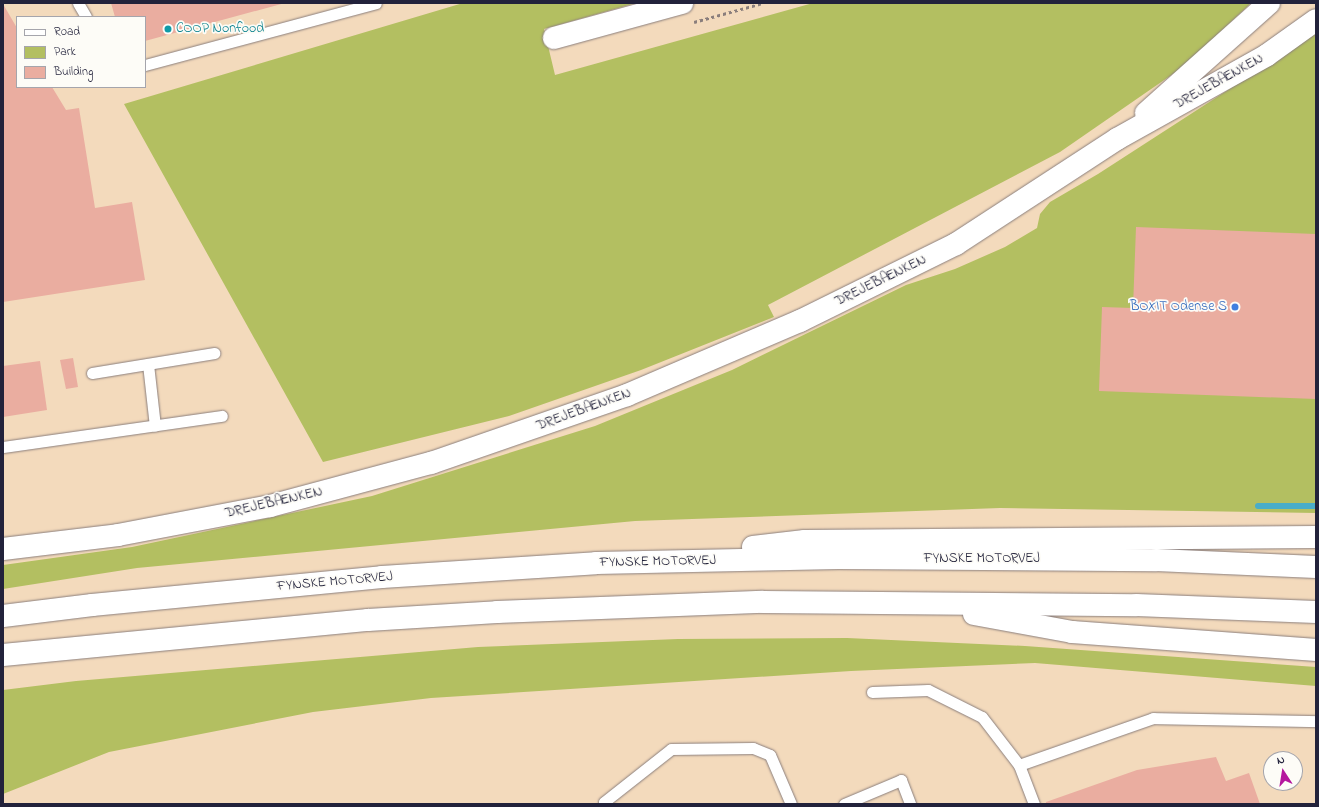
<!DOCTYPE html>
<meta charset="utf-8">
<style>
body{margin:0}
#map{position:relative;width:1319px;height:807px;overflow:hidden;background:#f3dabc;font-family:"Indie Flower",sans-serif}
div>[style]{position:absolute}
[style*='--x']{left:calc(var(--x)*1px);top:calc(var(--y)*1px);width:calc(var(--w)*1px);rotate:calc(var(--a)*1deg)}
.green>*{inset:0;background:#b3bf61}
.stream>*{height:6px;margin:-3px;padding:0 3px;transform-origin:3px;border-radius:3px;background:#49adc9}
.building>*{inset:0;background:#eaada0}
.path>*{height:2.5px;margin-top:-1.25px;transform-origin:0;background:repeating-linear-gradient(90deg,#8a7e7c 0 3px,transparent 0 6px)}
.roads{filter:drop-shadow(0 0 1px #8a7e7c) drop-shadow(0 0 1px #8a7e7c)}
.service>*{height:11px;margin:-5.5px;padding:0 5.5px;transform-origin:5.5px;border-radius:5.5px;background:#fff}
.minor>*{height:22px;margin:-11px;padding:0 11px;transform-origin:11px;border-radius:11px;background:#fff}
.tertiary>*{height:22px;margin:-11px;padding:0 11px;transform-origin:11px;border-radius:11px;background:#fff}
.motorway>*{height:22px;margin:-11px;padding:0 11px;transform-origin:11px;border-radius:11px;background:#fff}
.dots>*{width:11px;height:11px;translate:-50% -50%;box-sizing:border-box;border:2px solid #fdfcf7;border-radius:50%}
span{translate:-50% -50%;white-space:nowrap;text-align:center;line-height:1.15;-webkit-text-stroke:3.5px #fdfcf7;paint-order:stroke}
.culture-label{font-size:14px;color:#0d838f}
.left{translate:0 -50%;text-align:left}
.street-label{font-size:14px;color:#22223b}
.shop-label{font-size:14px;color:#366cbe}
.right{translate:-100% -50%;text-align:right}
.frame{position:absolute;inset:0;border:4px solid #22223b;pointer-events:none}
.legend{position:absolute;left:16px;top:16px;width:130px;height:72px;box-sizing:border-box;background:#fdfcf7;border:1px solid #a5a5ac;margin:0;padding:5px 7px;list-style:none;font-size:12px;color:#22223b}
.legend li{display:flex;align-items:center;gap:8px;height:20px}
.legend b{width:20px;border:1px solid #a5a5ac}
.north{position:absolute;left:1263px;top:751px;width:40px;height:40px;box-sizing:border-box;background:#fdfcf7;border:1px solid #a5a5ac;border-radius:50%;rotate:348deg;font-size:11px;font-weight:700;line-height:16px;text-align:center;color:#22223b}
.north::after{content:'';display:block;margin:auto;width:14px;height:18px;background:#b5179e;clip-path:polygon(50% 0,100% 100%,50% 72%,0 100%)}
</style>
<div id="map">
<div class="green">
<div style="clip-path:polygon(463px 3px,636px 3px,544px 29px,555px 75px,813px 3px,1251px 3px,1183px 67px,1060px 152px,768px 305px,774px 317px,641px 370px,509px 416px,323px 462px,124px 104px)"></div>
<div style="clip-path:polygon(1316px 33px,1316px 513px,1000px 508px,635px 521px,137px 568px,3px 589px,3px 565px,132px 547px,372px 496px,595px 426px,732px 370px,906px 285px,955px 269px,1005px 247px,1037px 228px,1040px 214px,1050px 202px,1098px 174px)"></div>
<div style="clip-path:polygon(847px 638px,1025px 646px,1316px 667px,1316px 686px,1035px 663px,851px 671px,431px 698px,313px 712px,109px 752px,3px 794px,3px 690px,76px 681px,478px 647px,678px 639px)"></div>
</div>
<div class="stream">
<div style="--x:1258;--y:506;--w:58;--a:0"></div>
</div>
<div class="building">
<div style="clip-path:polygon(111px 3px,285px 3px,145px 41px,145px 17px,115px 17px)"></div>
<div style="clip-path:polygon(3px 4px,17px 28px,17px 87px,52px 87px,66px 110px,79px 108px,95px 208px,132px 202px,145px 280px,3px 302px)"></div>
<div style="clip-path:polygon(1136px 227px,1316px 234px,1316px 399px,1099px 391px,1102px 307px,1133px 308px)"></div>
<div style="clip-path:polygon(73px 358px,78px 387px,66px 389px,60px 360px)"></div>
<div style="clip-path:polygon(40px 361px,47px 410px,3px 417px,3px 366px)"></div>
<div style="clip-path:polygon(1216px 757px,1226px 781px,1249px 773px,1260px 804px,1046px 804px,1046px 802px,1137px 770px)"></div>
</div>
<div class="path">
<div style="--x:694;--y:22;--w:72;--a:-15.4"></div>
</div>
<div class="roads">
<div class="service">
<div style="--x:78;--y:3;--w:16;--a:60"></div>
<div style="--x:145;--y:65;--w:239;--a:-15"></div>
<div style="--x:148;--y:364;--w:62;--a:83.6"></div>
<div style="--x:92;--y:373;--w:124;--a:-9.3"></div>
<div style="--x:3;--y:447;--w:221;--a:-8.1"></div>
<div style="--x:872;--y:692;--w:56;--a:-2"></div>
<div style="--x:928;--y:690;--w:60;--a:26.6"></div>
<div style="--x:982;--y:717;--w:61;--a:52.4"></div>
<div style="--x:1019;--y:765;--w:42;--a:69"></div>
<div style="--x:1019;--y:765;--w:142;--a:-19.3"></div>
<div style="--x:1153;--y:718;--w:163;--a:1.1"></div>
<div style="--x:605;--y:804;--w:2;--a:-117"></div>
<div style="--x:604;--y:802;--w:85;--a:-38.3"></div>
<div style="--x:671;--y:749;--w:82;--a:-0.7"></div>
<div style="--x:753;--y:748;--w:18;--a:22"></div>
<div style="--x:770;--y:755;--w:53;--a:66.8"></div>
<div style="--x:844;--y:804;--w:62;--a:-22.8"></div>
<div style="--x:901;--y:780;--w:26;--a:69"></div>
</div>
<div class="minor">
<div style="--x:554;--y:38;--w:133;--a:-15.3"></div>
</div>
<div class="tertiary">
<div style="--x:1146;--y:113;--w:165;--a:-41.8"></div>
<div style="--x:3;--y:549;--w:116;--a:-6.9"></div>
<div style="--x:118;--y:535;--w:155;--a:-10.8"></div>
<div style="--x:270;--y:506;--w:167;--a:-15"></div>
<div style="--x:431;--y:463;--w:207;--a:-19.1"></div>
<div style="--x:627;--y:395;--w:188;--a:-23.2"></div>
<div style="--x:800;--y:321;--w:174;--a:-26.3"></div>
<div style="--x:956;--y:244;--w:192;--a:-33.1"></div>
<div style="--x:1117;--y:139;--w:172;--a:-29.2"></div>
<div style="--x:1267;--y:55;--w:60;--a:-35.5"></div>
</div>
<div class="motorway">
<div style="--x:753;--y:547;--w:52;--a:-6.6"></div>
<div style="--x:805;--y:541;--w:511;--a:-0.45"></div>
<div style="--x:974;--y:614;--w:100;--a:10.4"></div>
<div style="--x:1072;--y:632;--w:245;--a:4.2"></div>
<div style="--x:3;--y:616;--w:90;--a:-7"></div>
<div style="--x:92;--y:605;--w:291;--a:-5.5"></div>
<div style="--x:382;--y:577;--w:214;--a:-3.7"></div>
<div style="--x:596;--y:563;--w:242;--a:-1.2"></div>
<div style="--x:838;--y:558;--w:318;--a:0.4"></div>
<div style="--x:1156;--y:560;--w:160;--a:2.5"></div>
<div style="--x:3;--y:655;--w:367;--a:-5.5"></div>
<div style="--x:368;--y:620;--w:129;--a:-3.5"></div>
<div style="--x:497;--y:612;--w:266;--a:-2.2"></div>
<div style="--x:763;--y:602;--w:373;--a:0.5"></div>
<div style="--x:1136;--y:605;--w:180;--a:2.2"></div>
</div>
</div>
<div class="dots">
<div style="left:168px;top:29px;background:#0f9aa8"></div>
<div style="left:1235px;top:307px;background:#3f7fe0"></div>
</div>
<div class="culture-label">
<span class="left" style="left:176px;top:29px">COOP Nonfood</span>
</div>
<div class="street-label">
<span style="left:1219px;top:82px;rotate:-29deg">DREJEBÆNKEN</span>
<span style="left:881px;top:281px;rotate:-26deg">DREJEBÆNKEN</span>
<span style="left:584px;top:410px;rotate:-20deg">DREJEBÆNKEN</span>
<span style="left:274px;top:503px;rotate:-13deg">DREJEBÆNKEN</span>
<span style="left:982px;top:559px">FYNSKE MOTORVEJ</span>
<span style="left:658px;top:562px;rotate:-1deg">FYNSKE MOTORVEJ</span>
<span style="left:335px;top:582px;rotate:-5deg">FYNSKE MOTORVEJ</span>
</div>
<div class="shop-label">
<span class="right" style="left:1227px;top:307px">BOXIT Odense S</span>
</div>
<div class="frame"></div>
<ul class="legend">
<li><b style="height:5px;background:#fff"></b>Road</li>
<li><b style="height:11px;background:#b3bf61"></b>Park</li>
<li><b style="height:11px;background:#eaada0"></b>Building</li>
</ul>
<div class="north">N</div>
</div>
